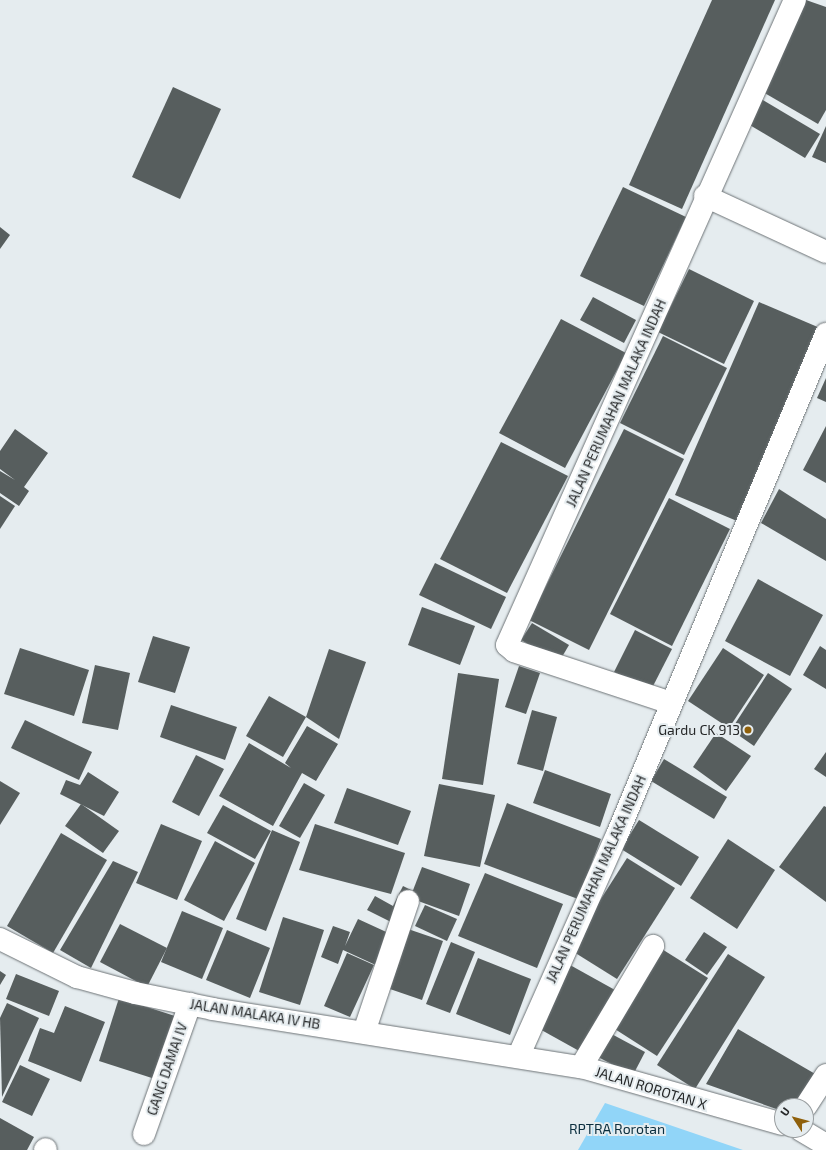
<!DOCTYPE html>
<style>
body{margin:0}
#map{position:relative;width:826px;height:1150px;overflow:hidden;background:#e5ecef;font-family:"Exo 2",sans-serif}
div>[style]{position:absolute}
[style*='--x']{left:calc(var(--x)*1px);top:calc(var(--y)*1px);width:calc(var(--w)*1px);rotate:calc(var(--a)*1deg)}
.green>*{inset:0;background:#91d5f8}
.building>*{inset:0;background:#575e5e}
.roads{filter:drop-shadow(0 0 1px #6d7376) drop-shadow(0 0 1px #6d7376)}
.minor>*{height:22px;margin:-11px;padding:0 11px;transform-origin:11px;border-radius:11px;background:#fff}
.dots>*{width:11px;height:11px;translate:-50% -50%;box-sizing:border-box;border:2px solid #e5ecef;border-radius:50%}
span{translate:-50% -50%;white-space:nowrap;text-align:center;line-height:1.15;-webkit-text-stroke:4px #e5ecef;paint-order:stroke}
.street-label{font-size:14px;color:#262829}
.poi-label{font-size:14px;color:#262829}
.right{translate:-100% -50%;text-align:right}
.park-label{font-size:14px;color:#0b2e3e}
.north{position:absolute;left:774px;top:1098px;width:40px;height:40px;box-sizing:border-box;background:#e5ecef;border:1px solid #999ea0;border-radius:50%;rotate:306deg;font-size:11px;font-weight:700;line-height:16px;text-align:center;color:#262829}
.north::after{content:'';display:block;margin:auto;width:14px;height:18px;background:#8f600b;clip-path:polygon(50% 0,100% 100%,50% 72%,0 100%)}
</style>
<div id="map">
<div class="green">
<div style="clip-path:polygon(605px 1103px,743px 1150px,578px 1150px)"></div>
</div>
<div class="building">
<div style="clip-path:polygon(712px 0,775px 0,682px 209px,629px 185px)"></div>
<div style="clip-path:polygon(806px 0,826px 7px,826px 110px,818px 124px,756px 88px)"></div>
<div style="clip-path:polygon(173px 87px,221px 109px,180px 199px,132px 177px)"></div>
<div style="clip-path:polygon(758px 97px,820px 134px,805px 158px,743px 121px)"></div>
<div style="clip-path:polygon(826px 126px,826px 163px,812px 157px)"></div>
<div style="clip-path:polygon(623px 187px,686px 217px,644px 306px,580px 276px)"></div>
<div style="clip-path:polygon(0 227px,10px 235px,0 249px)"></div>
<div style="clip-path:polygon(689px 269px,754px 301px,724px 364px,658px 332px)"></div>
<div style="clip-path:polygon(593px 297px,636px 320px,624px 343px,580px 320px)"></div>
<div style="clip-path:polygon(759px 302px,820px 328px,737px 521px,675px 495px)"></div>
<div style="clip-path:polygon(561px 319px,626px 353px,565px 468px,499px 433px)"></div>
<div style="clip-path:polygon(663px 336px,727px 368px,684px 455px,620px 423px)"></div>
<div style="clip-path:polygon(826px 378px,826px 402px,817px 398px)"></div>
<div style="clip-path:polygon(826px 426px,826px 483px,803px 470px)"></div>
<div style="clip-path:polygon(15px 429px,48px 453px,24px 487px,29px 491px,19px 506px,0 493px,0 471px,15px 480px,0 469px,0 451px)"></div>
<div style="clip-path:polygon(624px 429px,684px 459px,589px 650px,529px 620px)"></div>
<div style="clip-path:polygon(501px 442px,568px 476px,507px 593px,440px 559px)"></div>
<div style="clip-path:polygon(779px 489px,826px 519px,826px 561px,761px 523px)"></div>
<div style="clip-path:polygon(0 496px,15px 506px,0 529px)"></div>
<div style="clip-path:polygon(669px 498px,730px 529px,672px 646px,610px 614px)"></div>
<div style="clip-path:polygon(435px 563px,506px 597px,491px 629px,419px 595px)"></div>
<div style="clip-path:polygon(758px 579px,823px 615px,790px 676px,725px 641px)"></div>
<div style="clip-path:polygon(422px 607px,475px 626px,460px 665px,408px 645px)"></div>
<div style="clip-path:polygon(532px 623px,569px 645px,559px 662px,521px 640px)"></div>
<div style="clip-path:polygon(635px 630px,672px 649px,651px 690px,614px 672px)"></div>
<div style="clip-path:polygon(153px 636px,190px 647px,175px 693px,138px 682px)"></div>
<div style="clip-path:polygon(820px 646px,826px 650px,826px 689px,803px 675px)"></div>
<div style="clip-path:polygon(20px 648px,89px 670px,74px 716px,4px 694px)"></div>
<div style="clip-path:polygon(723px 648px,764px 675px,729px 728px,688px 701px)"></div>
<div style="clip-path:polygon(329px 649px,366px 662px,339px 739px,306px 717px)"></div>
<div style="clip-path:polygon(95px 665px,130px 673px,118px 730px,82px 723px)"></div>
<div style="clip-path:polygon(519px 666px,540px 673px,526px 714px,505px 707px)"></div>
<div style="clip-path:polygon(458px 673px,499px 679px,483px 785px,442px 779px)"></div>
<div style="clip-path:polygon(768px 673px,792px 689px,754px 746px,731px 730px)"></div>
<div style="clip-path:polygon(269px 696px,306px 717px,283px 757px,246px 736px)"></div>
<div style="clip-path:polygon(171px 705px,237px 727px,225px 760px,160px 737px)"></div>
<div style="clip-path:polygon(532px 710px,557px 717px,543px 771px,517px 764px)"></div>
<div style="clip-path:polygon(25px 720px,92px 752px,79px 780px,11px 748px)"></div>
<div style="clip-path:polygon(307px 726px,338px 744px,316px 781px,302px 773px,273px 826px,219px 796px,249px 743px,291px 768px,285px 763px)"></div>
<div style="clip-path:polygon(716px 733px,751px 756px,726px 791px,693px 767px)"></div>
<div style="clip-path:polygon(826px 752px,826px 777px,814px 769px)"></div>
<div style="clip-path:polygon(196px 755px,224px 769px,199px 816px,172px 802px)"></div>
<div style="clip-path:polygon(664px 759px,727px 797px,714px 819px,651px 781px)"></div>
<div style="clip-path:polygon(545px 770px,611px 794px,600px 827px,533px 803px)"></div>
<div style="clip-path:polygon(88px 772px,119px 792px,104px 816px,60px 794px,66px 780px,80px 785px)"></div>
<div style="clip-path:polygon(0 781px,20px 793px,0 825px)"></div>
<div style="clip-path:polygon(304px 783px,325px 795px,300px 838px,279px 826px)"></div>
<div style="clip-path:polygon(439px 784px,495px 795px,480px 867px,424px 856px)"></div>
<div style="clip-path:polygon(347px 788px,411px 811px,398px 845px,334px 823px)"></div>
<div style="clip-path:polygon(507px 803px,601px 839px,578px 899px,484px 864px)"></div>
<div style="clip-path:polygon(81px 804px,119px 831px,103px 853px,65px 826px)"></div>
<div style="clip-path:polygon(223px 805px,271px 831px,255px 859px,207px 833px)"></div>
<div style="clip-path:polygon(824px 806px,826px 807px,826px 902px,779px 867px)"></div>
<div style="clip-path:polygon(639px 820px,699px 857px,681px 886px,621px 849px)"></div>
<div style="clip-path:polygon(161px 824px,202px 841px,177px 900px,136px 883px)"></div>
<div style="clip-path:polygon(315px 824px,405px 853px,391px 894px,299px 870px)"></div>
<div style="clip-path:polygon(272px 830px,300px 842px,266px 931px,236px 919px)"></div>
<div style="clip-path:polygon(61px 833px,107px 860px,53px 953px,7px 926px)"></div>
<div style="clip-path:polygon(728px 839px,775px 870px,737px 929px,690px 898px)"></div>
<div style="clip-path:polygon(215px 841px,255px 863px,224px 921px,184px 900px)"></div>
<div style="clip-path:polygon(627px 858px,675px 888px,617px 979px,569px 949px)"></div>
<div style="clip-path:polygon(113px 861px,138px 872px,91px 968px,60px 950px)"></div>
<div style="clip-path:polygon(422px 867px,470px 884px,459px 916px,410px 898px)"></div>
<div style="clip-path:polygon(485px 873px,563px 904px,537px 968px,458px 936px)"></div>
<div style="clip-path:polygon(403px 886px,411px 890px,393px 923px,367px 910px,375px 896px,393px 906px)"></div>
<div style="clip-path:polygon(425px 905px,457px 919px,447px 941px,415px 926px)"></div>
<div style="clip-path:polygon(182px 911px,223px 928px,202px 979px,161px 962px)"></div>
<div style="clip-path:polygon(283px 917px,324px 930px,300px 1005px,259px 992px)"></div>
<div style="clip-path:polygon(358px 919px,395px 936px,380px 967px,343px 950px,338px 964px,321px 957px,333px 926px,350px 932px,345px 946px)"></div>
<div style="clip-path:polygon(120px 924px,167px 948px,147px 987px,100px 962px)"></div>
<div style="clip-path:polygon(408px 929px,443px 941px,422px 1000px,387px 988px)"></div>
<div style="clip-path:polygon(227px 930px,270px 948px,250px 998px,206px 980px)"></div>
<div style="clip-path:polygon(704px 932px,727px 947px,707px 975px,685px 960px)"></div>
<div style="clip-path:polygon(451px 942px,475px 952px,450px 1013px,426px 1004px)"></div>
<div style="clip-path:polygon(657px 946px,708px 978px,657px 1056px,607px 1024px)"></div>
<div style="clip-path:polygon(347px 953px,374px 965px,350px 1017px,324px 1006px)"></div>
<div style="clip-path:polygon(728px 954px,765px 977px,695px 1089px,657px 1065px)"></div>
<div style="clip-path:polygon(478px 958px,531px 979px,510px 1035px,456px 1014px)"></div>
<div style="clip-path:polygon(570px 965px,615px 990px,581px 1052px,536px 1027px)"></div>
<div style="clip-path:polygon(0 971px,6px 975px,0 985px)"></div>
<div style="clip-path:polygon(16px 974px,59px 991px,49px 1016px,6px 999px)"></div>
<div style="clip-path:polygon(119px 998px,175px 1016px,155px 1079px,99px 1061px)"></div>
<div style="clip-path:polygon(7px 1003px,39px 1018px,2px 1097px,0 1018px)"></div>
<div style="clip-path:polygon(65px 1006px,105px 1022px,81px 1082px,28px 1061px,40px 1028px,54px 1033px)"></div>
<div style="clip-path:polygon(738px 1029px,817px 1075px,799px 1106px,782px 1106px,782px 1111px,706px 1084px)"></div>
<div style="clip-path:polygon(606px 1031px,645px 1052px,633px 1075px,594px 1055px)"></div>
<div style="clip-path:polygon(20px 1065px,50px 1079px,32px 1116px,2px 1102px)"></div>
<div style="clip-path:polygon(0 1118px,34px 1137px,27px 1150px,0 1150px)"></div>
</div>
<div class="roads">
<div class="minor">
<div style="--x:705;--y:196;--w:133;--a:24.8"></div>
<div style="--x:671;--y:703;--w:165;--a:-161.7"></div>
<div style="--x:514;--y:651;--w:9;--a:-139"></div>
<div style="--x:507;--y:645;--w:706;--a:-65.94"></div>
<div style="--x:0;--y:939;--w:86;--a:26.3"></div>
<div style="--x:77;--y:977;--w:60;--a:15.4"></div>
<div style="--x:135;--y:993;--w:80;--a:11.6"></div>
<div style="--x:213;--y:1009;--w:373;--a:9"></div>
<div style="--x:581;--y:1067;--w:209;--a:15.8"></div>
<div style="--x:364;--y:1032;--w:138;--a:-71.4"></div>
<div style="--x:519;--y:1055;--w:241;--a:-66"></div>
<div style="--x:617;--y:835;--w:543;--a:-67.36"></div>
<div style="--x:581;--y:1067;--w:141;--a:-59.2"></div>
<div style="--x:806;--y:1106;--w:37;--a:-57"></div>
<div style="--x:801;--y:1130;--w:29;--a:31"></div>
<div style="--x:144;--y:1134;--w:138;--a:-70.5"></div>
<div style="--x:45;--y:1150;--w:1;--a:-45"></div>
</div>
</div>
<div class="dots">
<div style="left:748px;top:730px;background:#8f600b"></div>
</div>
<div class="street-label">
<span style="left:616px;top:403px;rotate:-66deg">JALAN PERUMAHAN MALAKA INDAH</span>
<span style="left:596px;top:879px;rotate:-66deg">JALAN PERUMAHAN MALAKA INDAH</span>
<span style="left:255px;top:1014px;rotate:9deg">JALAN MALAKA IV HB</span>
<span style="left:167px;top:1069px;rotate:-71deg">GANG DAMAI IV</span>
<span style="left:651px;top:1088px;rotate:17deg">JALAN ROROTAN X</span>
</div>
<div class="poi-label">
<span class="right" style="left:740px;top:730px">Gardu CK 913</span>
</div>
<div class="park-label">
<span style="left:617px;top:1129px">RPTRA Rorotan</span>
</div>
<div class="north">U</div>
</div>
